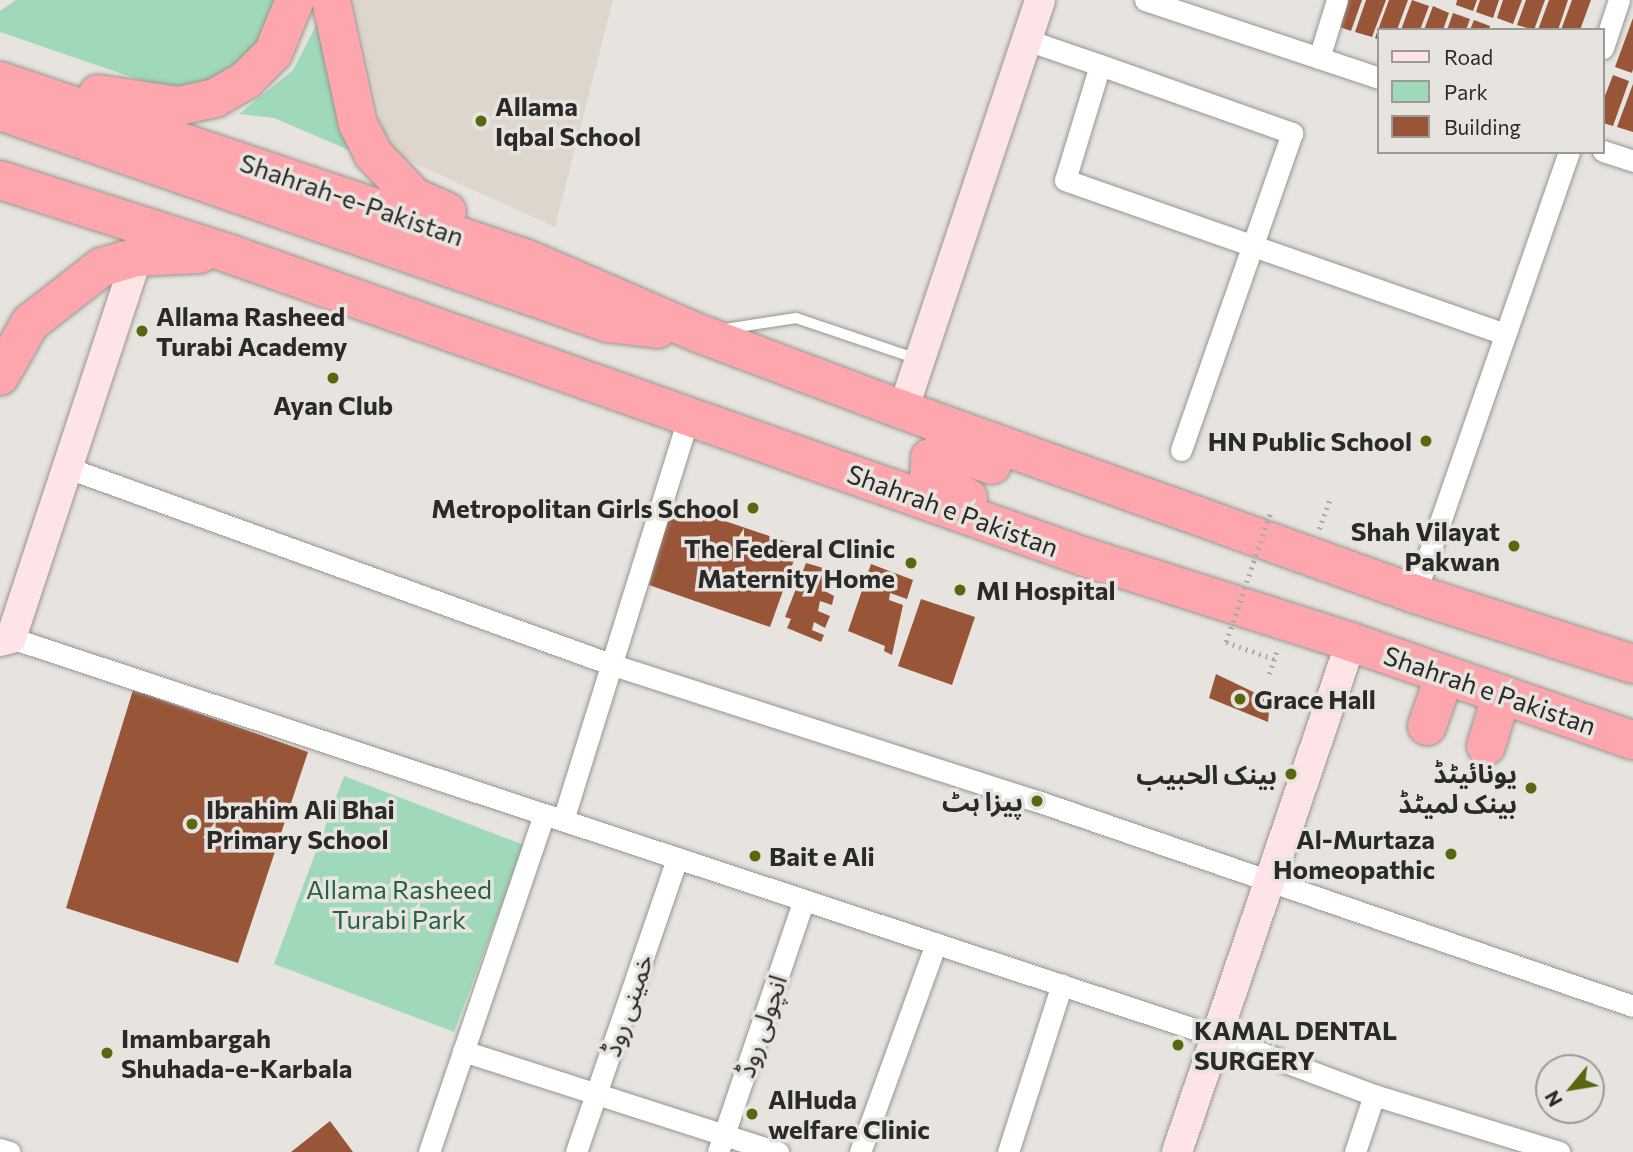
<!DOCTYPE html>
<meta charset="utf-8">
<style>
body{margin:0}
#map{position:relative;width:1633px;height:1152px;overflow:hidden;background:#e7e4df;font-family:Commissioner,"Noto Sans Arabic",sans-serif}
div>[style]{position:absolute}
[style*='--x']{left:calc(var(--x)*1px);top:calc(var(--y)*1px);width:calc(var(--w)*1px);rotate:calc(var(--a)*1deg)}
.built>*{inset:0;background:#ded6cd}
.green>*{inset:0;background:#a0d9b9}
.building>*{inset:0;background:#985537}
.path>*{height:4.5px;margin-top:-2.25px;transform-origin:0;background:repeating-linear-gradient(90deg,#aca9a6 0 2px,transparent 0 7px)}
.roads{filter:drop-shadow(0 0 2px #989591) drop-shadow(0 0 2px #989591)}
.lane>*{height:10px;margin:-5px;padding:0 5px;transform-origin:5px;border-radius:5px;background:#fff}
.street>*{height:21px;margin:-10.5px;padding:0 10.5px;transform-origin:10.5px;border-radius:10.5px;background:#fff}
.secondary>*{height:30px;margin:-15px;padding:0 15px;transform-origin:15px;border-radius:15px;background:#ffe4e7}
.highway>*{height:38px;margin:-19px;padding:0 19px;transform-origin:19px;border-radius:19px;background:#fea6ae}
.path-bridge>*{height:4.5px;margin-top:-2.25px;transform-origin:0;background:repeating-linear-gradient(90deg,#aca9a6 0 2px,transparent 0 7px)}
.dots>*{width:19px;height:19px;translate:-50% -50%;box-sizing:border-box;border:4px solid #e7e4df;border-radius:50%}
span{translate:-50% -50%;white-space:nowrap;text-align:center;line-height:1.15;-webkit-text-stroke:7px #e7e4df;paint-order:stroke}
.poi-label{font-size:26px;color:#2b2a29;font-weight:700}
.left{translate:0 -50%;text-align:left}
.right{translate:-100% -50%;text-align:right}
.street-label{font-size:26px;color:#2b2a29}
.park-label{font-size:26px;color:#276145}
.legend{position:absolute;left:1377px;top:28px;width:228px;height:126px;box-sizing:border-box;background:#e7e4df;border:2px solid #9c9a96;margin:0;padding:9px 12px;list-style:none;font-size:21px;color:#2b2a29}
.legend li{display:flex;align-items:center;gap:14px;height:35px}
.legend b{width:35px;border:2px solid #9c9a96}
.north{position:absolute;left:1535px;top:1054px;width:70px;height:70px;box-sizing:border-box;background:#e7e4df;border:2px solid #9c9a96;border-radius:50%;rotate:240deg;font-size:19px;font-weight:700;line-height:28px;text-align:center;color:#2b2a29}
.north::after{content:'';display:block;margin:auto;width:24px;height:32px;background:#596810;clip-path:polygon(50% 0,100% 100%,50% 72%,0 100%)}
</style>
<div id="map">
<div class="built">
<div style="clip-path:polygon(354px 0,613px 0,555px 227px,398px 156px,384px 134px)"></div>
</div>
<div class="green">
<div style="clip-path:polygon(16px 0,282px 0,270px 37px,229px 79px,172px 91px,0 32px,0 11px)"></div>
<div style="clip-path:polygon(320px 18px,351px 151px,274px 118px,239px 114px,293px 70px)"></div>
<div style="clip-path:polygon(344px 776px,524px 845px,454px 1032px,274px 964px)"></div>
</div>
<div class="building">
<div style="clip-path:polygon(1343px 0,1362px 0,1351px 31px,1334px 25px)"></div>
<div style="clip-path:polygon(1366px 0,1386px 0,1372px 37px,1355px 32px)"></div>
<div style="clip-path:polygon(1389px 0,1408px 0,1397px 30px,1379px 30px,1379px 40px,1375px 38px)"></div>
<div style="clip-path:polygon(1412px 0,1429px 6px,1420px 30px,1401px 30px)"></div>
<div style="clip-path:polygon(1457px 0,1477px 0,1473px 11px,1456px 5px)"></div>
<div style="clip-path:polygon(1480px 0,1499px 0,1493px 18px,1476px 12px)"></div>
<div style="clip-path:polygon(1503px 0,1522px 0,1513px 24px,1497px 18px)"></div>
<div style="clip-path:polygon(1526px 0,1545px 0,1534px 30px,1517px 25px)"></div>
<div style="clip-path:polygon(1549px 0,1568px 0,1558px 30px,1538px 30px)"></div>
<div style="clip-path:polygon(1572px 0,1591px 0,1580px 30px,1561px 30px)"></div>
<div style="clip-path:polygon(1433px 6px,1449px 13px,1443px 30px,1424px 30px)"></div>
<div style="clip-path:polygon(1453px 13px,1470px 19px,1466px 30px,1447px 30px)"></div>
<div style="clip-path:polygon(1633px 18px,1633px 69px,1632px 73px,1615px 67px)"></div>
<div style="clip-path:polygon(1474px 20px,1490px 26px,1489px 30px,1470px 30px)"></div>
<div style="clip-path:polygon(1613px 75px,1629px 81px,1613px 126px,1603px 123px,1603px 101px)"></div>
<div style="clip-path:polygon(1633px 84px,1633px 132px,1617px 127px)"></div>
<div style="clip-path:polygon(672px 503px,799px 546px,770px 627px,649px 585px)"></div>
<div style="clip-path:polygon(806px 563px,841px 573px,838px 583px,826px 579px,823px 590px,834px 596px,832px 605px,820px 601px,818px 611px,830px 616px,825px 628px,814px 622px,812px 630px,824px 635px,821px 642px,787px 628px,791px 619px,785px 617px)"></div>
<div style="clip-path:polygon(871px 564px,913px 580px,907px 599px,890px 593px,889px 600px,903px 605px,892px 655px,884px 651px,885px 646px,848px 631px)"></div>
<div style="clip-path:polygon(921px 599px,975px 617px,952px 685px,898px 666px)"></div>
<div style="clip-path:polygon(1216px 674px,1270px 700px,1268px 722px,1209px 698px)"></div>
<div style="clip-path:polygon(133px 690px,308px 752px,238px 963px,66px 908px)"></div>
<div style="clip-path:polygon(330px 1121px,353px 1152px,291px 1152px)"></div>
</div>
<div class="path">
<div style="--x:1319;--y:529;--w:30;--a:-70"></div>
<div style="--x:1226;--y:642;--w:51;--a:19.5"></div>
<div style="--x:1269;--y:674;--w:28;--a:-71"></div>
</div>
<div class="roads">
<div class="lane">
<div style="--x:725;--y:329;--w:72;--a:-8.8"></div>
<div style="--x:796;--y:318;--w:129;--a:18.6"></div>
</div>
<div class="street">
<div style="--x:1145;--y:0;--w:247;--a:18.4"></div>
<div style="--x:1027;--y:40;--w:77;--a:18.9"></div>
<div style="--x:1100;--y:65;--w:120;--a:106.9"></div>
<div style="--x:1065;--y:180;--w:466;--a:19.3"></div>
<div style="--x:1603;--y:48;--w:51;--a:-71.6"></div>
<div style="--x:1319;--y:58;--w:61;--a:-72.8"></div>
<div style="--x:1100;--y:65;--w:204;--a:19.5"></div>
<div style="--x:1292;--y:133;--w:336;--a:109.3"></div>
<div style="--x:1603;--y:151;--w:32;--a:18"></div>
<div style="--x:68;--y:468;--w:580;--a:19.87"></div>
<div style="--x:613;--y:665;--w:445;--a:17.8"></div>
<div style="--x:1037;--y:801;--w:630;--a:18.98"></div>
<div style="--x:1415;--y:594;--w:468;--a:-70.8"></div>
<div style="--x:11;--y:638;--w:1269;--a:18.28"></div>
<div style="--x:1216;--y:1036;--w:169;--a:20.5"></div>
<div style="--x:1374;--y:1095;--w:194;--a:17.1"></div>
<div style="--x:563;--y:820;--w:423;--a:-72.7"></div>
<div style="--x:463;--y:1051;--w:331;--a:17.8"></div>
<div style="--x:0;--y:1149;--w:10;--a:17"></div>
<div style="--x:429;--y:1152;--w:357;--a:-71.2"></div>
<div style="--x:576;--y:1152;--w:311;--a:-71"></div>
<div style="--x:718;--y:1152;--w:266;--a:-71.2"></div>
<div style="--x:860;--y:1152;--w:222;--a:-70"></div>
<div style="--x:1008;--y:1152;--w:176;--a:-72.2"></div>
<div style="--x:1355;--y:1152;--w:60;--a:-71.6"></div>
</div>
<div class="secondary">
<div style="--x:903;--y:410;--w:432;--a:-71.5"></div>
<div style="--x:0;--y:641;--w:11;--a:-15"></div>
<div style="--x:11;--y:638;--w:401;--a:-71.7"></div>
<div style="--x:1177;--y:1152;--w:539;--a:-71.16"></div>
</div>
<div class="highway">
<div style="--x:331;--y:0;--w:127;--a:77.7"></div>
<div style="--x:358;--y:124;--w:34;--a:63"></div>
<div style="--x:373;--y:154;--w:59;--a:46.4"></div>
<div style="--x:414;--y:197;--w:36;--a:24"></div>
<div style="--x:0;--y:81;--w:556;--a:18.66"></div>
<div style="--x:527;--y:259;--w:186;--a:23.4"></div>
<div style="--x:698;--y:333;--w:219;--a:20.6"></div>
<div style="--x:903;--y:410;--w:544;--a:19.77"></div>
<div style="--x:1415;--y:594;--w:229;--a:17.8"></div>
<div style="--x:98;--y:94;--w:81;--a:8.5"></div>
<div style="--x:178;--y:106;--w:38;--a:-12"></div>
<div style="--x:215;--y:98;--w:36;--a:-30"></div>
<div style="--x:246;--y:80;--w:38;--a:-45"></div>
<div style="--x:273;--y:53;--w:57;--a:-67.5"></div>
<div style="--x:0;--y:111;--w:644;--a:19.22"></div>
<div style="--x:608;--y:323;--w:50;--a:6.8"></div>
<div style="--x:0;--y:180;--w:242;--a:17.8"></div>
<div style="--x:230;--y:254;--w:910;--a:19.51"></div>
<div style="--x:1088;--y:558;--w:276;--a:17.7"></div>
<div style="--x:1351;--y:642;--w:299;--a:19.2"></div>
<div style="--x:0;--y:376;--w:61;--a:-60.5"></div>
<div style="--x:30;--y:323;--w:91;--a:-37.9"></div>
<div style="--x:102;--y:267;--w:36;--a:-16"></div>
<div style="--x:137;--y:257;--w:63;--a:-2.7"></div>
<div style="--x:968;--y:498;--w:43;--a:-154"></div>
<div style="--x:929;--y:479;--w:21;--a:-87"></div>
<div style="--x:930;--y:458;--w:20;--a:-20"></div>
<div style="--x:949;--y:451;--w:45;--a:18"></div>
<div style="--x:1427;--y:726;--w:54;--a:-70.6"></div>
<div style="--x:1486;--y:746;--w:54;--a:-72.9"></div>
</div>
</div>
<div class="path-bridge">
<div style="--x:1226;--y:642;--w:139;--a:-71"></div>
</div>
<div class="dots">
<div style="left:481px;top:121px;background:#596810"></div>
<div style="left:142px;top:331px;background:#596810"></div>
<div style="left:333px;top:378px;background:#596810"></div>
<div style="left:1426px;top:441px;background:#596810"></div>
<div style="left:753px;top:508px;background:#596810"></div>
<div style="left:1514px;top:546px;background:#596810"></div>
<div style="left:911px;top:563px;background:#596810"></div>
<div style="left:960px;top:590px;background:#596810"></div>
<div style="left:1240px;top:699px;background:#596810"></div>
<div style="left:1291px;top:774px;background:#596810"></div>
<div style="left:1531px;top:788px;background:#596810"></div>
<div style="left:1037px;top:801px;background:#596810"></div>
<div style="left:192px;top:824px;background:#596810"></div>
<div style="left:1451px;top:854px;background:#596810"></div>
<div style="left:755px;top:856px;background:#596810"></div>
<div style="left:1178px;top:1045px;background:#596810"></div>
<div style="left:107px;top:1053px;background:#596810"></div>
<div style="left:752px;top:1114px;background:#596810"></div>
</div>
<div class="poi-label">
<span class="left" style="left:495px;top:121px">Allama<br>Iqbal School</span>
<span class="left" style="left:156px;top:331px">Allama Rasheed<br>Turabi Academy</span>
<span style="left:333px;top:405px">Ayan Club</span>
<span class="right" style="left:1412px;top:441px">HN Public School</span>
<span class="right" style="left:739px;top:508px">Metropolitan Girls School</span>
<span class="right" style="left:1500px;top:546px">Shah Vilayat<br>Pakwan</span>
<span class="right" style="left:895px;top:563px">The Federal Clinic<br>Maternity Home</span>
<span class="left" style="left:976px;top:590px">MI Hospital</span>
<span class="left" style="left:1254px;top:699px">Grace Hall</span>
<span class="right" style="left:1517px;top:788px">یونائیٹڈ<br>بینک لمیٹڈ</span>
<span class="right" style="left:1277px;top:774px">بينک الحبيب</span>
<span class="right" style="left:1023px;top:801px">پیزا ہٹ</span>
<span class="left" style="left:206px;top:824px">Ibrahim Ali Bhai<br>Primary School</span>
<span class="right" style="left:1435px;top:854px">Al-Murtaza<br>Homeopathic</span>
<span class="left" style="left:769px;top:856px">Bait e Ali</span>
<span class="left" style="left:1194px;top:1045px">KAMAL DENTAL<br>SURGERY</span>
<span class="left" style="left:121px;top:1053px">Imambargah<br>Shuhada-e-Karbala</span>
<span class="left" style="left:768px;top:1114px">AlHuda<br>welfare Clinic</span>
</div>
<div class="street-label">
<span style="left:352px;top:199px;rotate:19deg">Shahrah-e-Pakistan</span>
<span style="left:953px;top:510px;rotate:20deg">Shahrah e Pakistan</span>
<span style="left:1490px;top:690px;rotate:19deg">Shahrah e Pakistan</span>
<span style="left:627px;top:1005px;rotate:-71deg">خمینی روڈ</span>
<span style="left:761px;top:1026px;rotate:-71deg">انچولی روڈ</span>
</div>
<div class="park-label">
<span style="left:399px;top:904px">Allama Rasheed<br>Turabi Park</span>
</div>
<ul class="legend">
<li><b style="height:9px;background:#ffe4e7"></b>Road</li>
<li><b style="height:19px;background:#a0d9b9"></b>Park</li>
<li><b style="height:19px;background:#985537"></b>Building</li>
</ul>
<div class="north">N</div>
</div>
